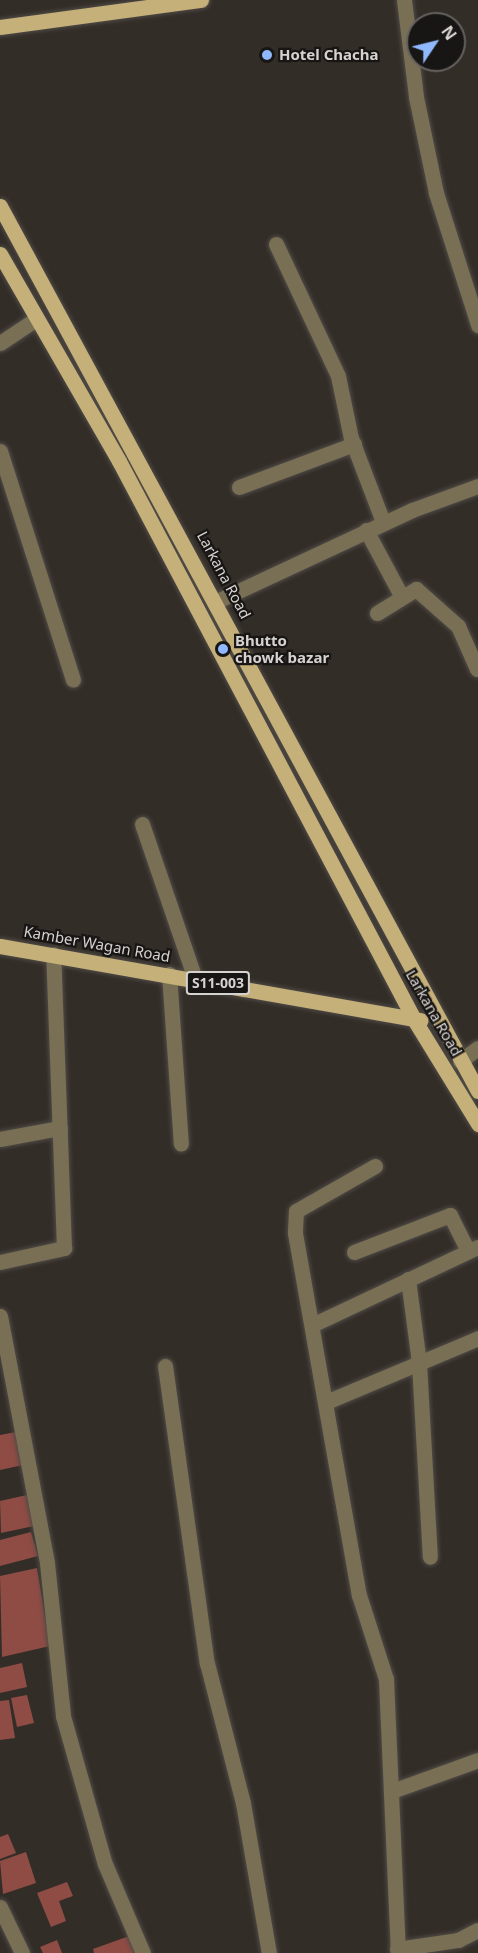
<!DOCTYPE html>
<style>
body{margin:0}
#map{position:relative;width:478px;height:1953px;overflow:hidden;background:#332d28;font-family:"Noto Sans",sans-serif}
div>[style]{position:absolute}
[style*='--x']{left:calc(var(--x)*1px);top:calc(var(--y)*1px);width:calc(var(--w)*1px);rotate:calc(var(--a)*1deg)}
.building>*{inset:0;background:#8e4c45}
.roads{filter:drop-shadow(0 0 2px #504b46) drop-shadow(0 0 2px #504b46)}
.minor>*{height:15px;margin:-7.5px;padding:0 7.5px;transform-origin:7.5px;border-radius:7.5px;background:#796f55}
.major>*{height:15px;margin:-7.5px;padding:0 7.5px;transform-origin:7.5px;border-radius:7.5px;background:#c5b079}
.dots>*{width:16px;height:16px;translate:-50% -50%;box-sizing:border-box;border:3px solid #181614;border-radius:50%}
span{translate:-50% -50%;white-space:nowrap;text-align:center;line-height:1.15;-webkit-text-stroke:4.5px #181614;paint-order:stroke}
.shield-label span{padding:2px 4px;background:#181614;border:2px solid;border-radius:4px;-webkit-text-stroke-width:0}
.shield-label{font-size:14px;color:#d6d2cf;font-weight:700}
.poi-label{font-size:15px;color:#d6d2cf;font-weight:700}
.left{translate:0 -50%;text-align:left}
.street-label{font-size:15px;color:#d6d2cf}
.north{position:absolute;left:406px;top:12px;width:60px;height:60px;box-sizing:border-box;background:#181614;border:2px solid #64615f;border-radius:50%;rotate:55deg;font-size:16px;font-weight:700;line-height:24px;text-align:center;color:#d6d2cf}
.north::after{content:'';display:block;margin:auto;width:21px;height:27px;background:#90b8fd;clip-path:polygon(50% 0,100% 100%,50% 72%,0 100%)}
</style>
<div id="map">
<div class="building">
<div style="clip-path:polygon(16px 1432px,23px 1465px,0 1470px,0 1435px)"></div>
<div style="clip-path:polygon(27px 1495px,34px 1526px,1px 1533px,0 1501px)"></div>
<div style="clip-path:polygon(31px 1532px,38px 1556px,0 1566px,0 1540px)"></div>
<div style="clip-path:polygon(37px 1568px,50px 1646px,2px 1657px,0 1576px)"></div>
<div style="clip-path:polygon(22px 1663px,27px 1687px,0 1693px,0 1668px)"></div>
<div style="clip-path:polygon(27px 1695px,34px 1723px,17px 1727px,11px 1698px)"></div>
<div style="clip-path:polygon(9px 1700px,15px 1738px,0 1740px,0 1701px)"></div>
<div style="clip-path:polygon(8px 1834px,16px 1853px,0 1859px,0 1837px)"></div>
<div style="clip-path:polygon(26px 1852px,36px 1883px,3px 1894px,0 1861px)"></div>
<div style="clip-path:polygon(67px 1882px,73px 1896px,59px 1901px,66px 1921px,51px 1927px,37px 1893px)"></div>
<div style="clip-path:polygon(132px 1935px,138px 1953px,94px 1953px,93px 1949px)"></div>
<div style="clip-path:polygon(57px 1940px,62px 1953px,43px 1953px,40px 1947px)"></div>
</div>
<div class="roads">
<div class="minor">
<div style="--x:404;--y:0;--w:98;--a:82.9"></div>
<div style="--x:416;--y:97;--w:98;--a:78.2"></div>
<div style="--x:436;--y:193;--w:139;--a:72.3"></div>
<div style="--x:276;--y:244;--w:146;--a:64.8"></div>
<div style="--x:338;--y:376;--w:63;--a:78.2"></div>
<div style="--x:351;--y:438;--w:90;--a:69.1"></div>
<div style="--x:0;--y:343;--w:43;--a:-33.7"></div>
<div style="--x:0;--y:451;--w:240;--a:72.3"></div>
<div style="--x:239;--y:487;--w:123;--a:-20.5"></div>
<div style="--x:366;--y:530;--w:76;--a:61.8"></div>
<div style="--x:217;--y:601;--w:215;--a:-25"></div>
<div style="--x:412;--y:510;--w:70;--a:-20"></div>
<div style="--x:377;--y:613;--w:46;--a:-31.6"></div>
<div style="--x:416;--y:589;--w:56;--a:41.4"></div>
<div style="--x:458;--y:626;--w:47;--a:66.2"></div>
<div style="--x:142;--y:824;--w:164;--a:71.1"></div>
<div style="--x:169;--y:974;--w:170;--a:86"></div>
<div style="--x:460;--y:1061;--w:22;--a:-36"></div>
<div style="--x:0;--y:1139;--w:61;--a:-10.4"></div>
<div style="--x:375;--y:1166;--w:91;--a:150.3"></div>
<div style="--x:296;--y:1211;--w:22;--a:93"></div>
<div style="--x:295;--y:1233;--w:368;--a:80"></div>
<div style="--x:359;--y:1595;--w:88;--a:72.2"></div>
<div style="--x:386;--y:1679;--w:274;--a:87.5"></div>
<div style="--x:354;--y:1252;--w:103;--a:-21.1"></div>
<div style="--x:450;--y:1215;--w:40;--a:63.4"></div>
<div style="--x:0;--y:1262;--w:66;--a:-12.3"></div>
<div style="--x:64;--y:1248;--w:294;--a:-92.1"></div>
<div style="--x:408;--y:1279;--w:85;--a:82.5"></div>
<div style="--x:419;--y:1363;--w:194;--a:86.8"></div>
<div style="--x:0;--y:1316;--w:251;--a:79.2"></div>
<div style="--x:47;--y:1563;--w:154;--a:84"></div>
<div style="--x:63;--y:1716;--w:154;--a:74.2"></div>
<div style="--x:105;--y:1864;--w:97;--a:66.9"></div>
<div style="--x:312;--y:1325;--w:183;--a:-25.2"></div>
<div style="--x:165;--y:1366;--w:300;--a:82"></div>
<div style="--x:207;--y:1663;--w:145;--a:75.6"></div>
<div style="--x:243;--y:1803;--w:152;--a:80.2"></div>
<div style="--x:326;--y:1402;--w:165;--a:-22.8"></div>
<div style="--x:392;--y:1791;--w:91;--a:-19.8"></div>
<div style="--x:0;--y:1907;--w:51;--a:64.4"></div>
<div style="--x:397;--y:1949;--w:62;--a:-8.4"></div>
<div style="--x:458;--y:1940;--w:22;--a:-27"></div>
</div>
<div class="major">
<div style="--x:0;--y:27;--w:203;--a:-7.7"></div>
<div style="--x:0;--y:206;--w:1006;--a:61.63"></div>
<div style="--x:0;--y:254;--w:239;--a:60.1"></div>
<div style="--x:119;--y:461;--w:633;--a:62.14"></div>
<div style="--x:415;--y:1021;--w:121;--a:58.5"></div>
<div style="--x:0;--y:946;--w:427;--a:10"></div>
</div>
</div>
<div class="dots">
<div style="left:267px;top:55px;background:#90b8fd"></div>
<div style="left:223px;top:649px;background:#90b8fd"></div>
</div>
<div class="shield-label">
<span style="left:218px;top:983px">S11-003</span>
</div>
<div class="poi-label">
<span class="left" style="left:279px;top:55px">Hotel Chacha</span>
<span class="left" style="left:235px;top:649px">Bhutto<br>chowk bazar</span>
</div>
<div class="street-label">
<span style="left:224px;top:575px;rotate:62deg">Larkana Road</span>
<span style="left:97px;top:944px;rotate:10deg">Kamber Wagan Road</span>
<span style="left:434px;top:1013px;rotate:60deg">Larkana Road</span>
</div>
<div class="north">N</div>
</div>
